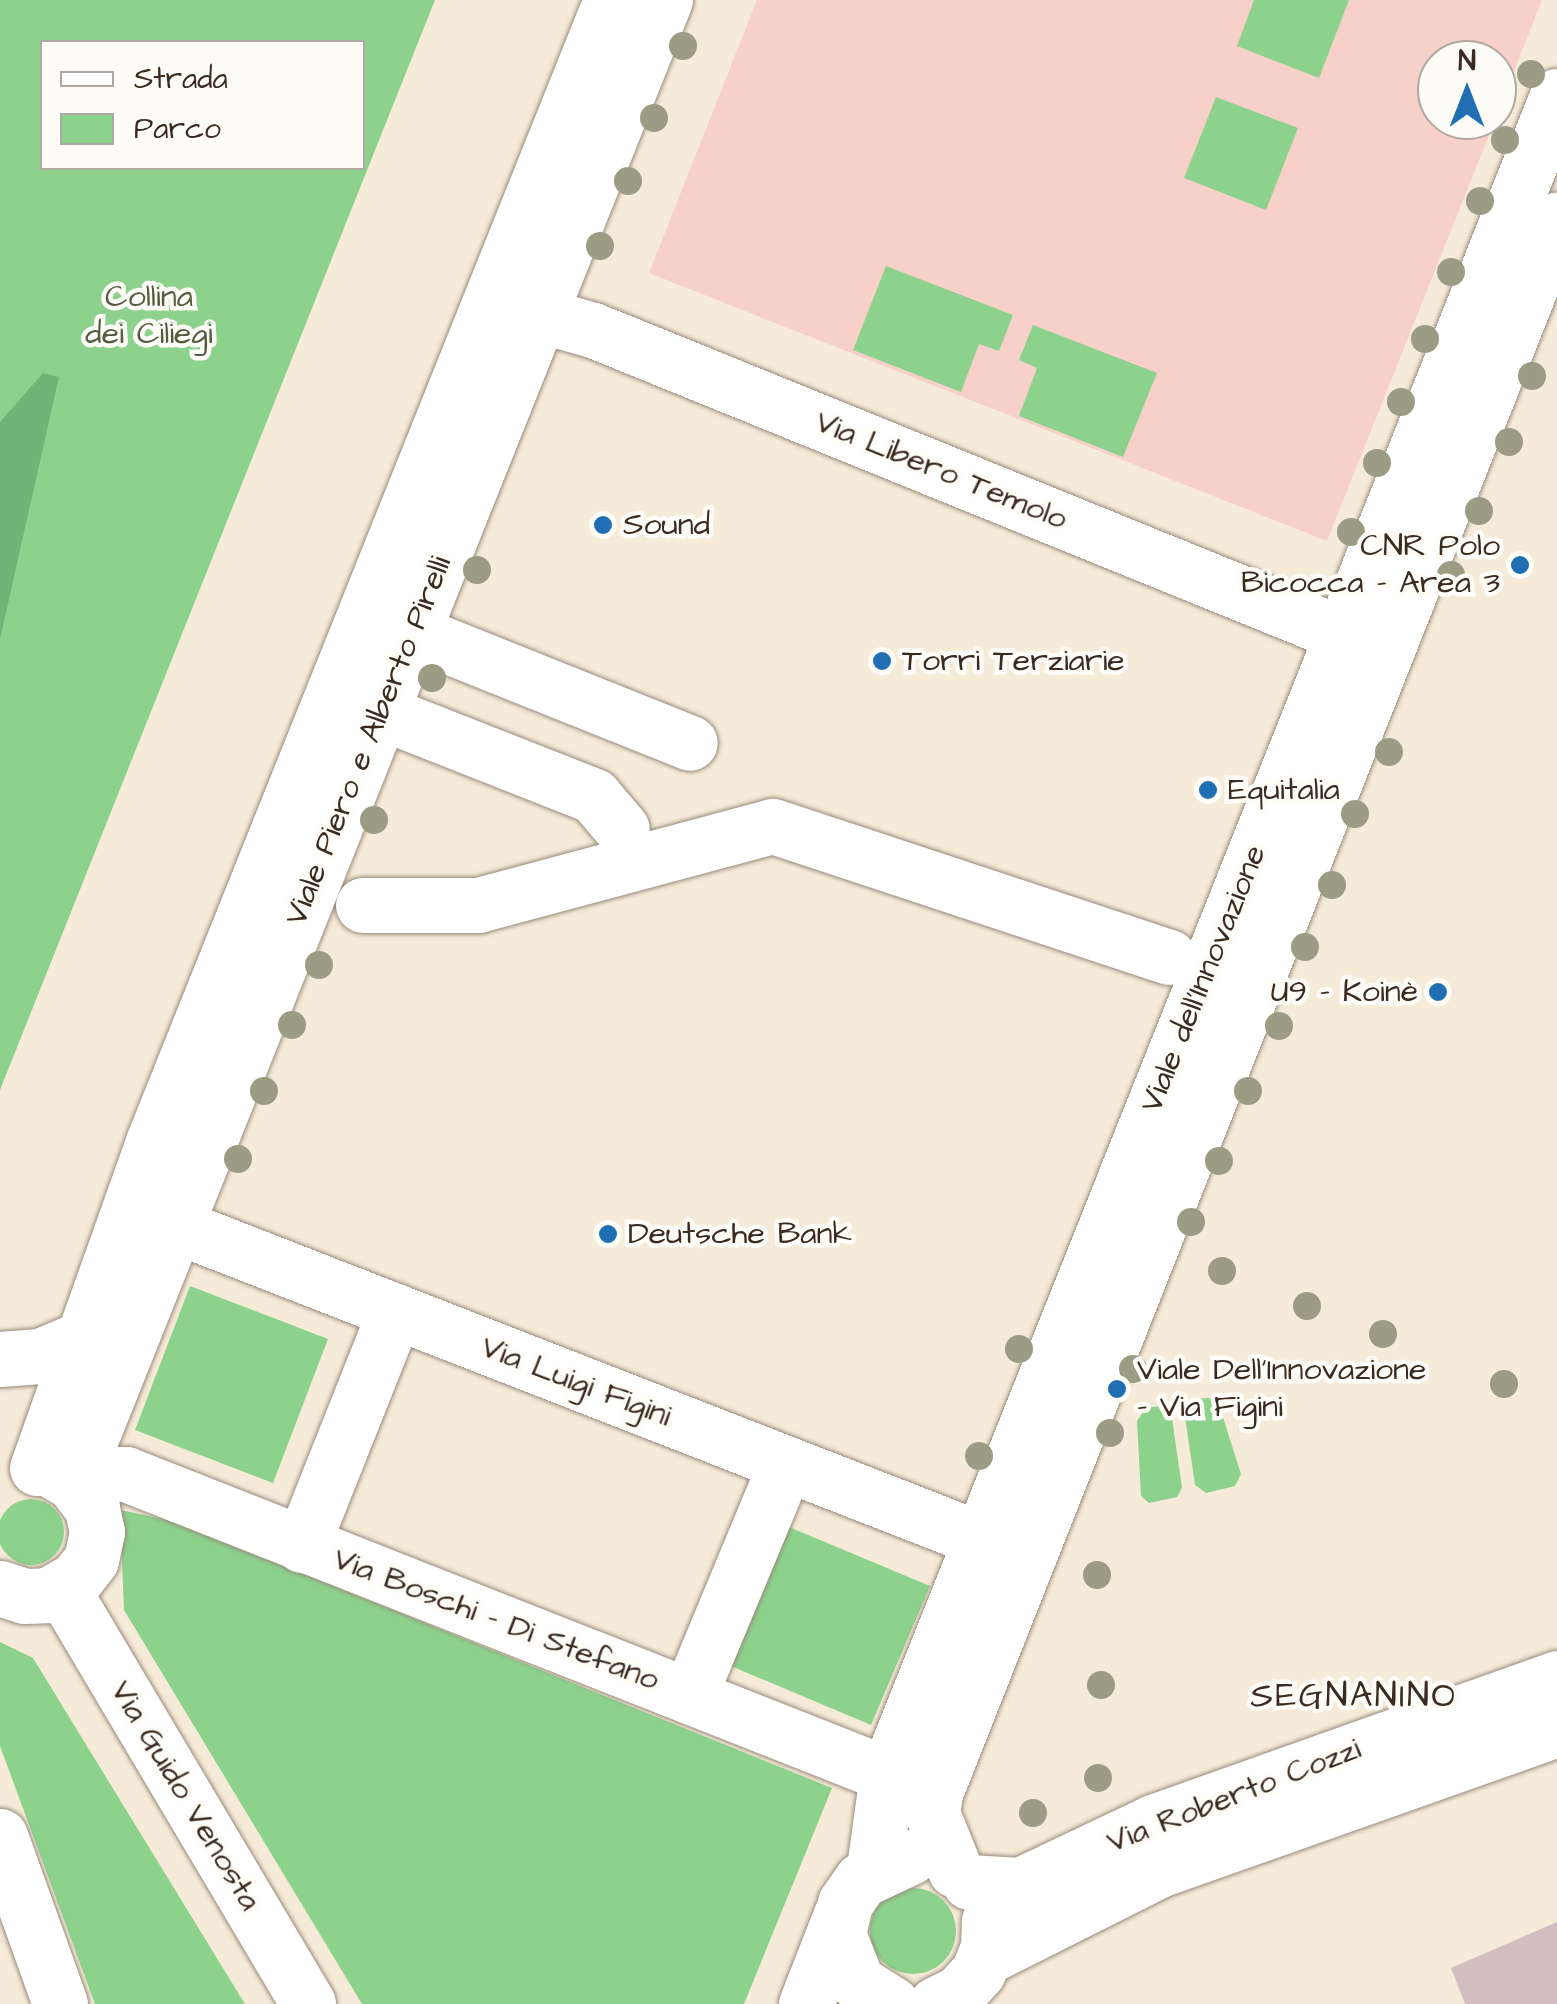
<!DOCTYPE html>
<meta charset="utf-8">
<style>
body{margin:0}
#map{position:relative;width:1557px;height:2004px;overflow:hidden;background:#f6ebd8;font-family:"Architects Daughter",sans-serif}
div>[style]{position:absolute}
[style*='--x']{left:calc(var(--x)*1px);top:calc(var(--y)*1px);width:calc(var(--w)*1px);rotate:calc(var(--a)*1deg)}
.built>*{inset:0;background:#f7d0c9}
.industrial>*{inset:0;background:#d2bec1}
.green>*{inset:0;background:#8cd28d}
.round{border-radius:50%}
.forest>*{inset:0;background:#71b478}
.roads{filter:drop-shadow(0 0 2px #988a7b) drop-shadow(0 0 2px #988a7b)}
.minor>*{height:55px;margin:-27.5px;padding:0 27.5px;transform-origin:27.5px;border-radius:27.5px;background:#fff}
.trees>*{width:28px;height:28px;margin:-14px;border-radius:50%;background:#9c9c84}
.dots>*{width:28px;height:28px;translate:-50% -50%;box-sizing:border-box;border:5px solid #fdfcf7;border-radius:50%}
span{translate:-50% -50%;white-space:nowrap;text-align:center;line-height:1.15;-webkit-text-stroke:9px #fdfcf7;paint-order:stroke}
.park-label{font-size:32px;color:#535c3f}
.street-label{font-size:32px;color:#3b2a1e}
.poi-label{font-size:32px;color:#3b2a1e}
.left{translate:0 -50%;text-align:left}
.right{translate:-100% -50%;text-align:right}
.neighbourhood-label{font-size:35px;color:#3b2a1e;letter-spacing:2.5px}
.legend{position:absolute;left:40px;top:40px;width:325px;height:130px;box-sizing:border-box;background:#fdfcf7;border:2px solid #afa8a0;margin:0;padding:12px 18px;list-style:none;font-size:30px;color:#3b2a1e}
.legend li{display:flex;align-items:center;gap:20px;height:50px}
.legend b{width:50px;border:2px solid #afa8a0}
.north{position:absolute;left:1417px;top:40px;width:100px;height:100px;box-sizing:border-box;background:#fdfcf7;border:2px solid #afa8a0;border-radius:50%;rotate:0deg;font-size:28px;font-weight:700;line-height:40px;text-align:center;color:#3b2a1e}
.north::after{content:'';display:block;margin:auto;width:35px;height:45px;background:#1f6fb2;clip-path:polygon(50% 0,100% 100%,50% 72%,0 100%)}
</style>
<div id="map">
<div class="built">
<div style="clip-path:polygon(757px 0,1542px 0,1497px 114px,1497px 60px,1437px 60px,1437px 120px,1495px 120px,1327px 541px,649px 273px)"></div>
</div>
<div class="industrial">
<div style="clip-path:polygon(1557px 1922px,1557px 2004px,1465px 2004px,1451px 1968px)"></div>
</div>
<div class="green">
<div style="clip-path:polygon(evenodd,0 0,435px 0,0 1090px,0 0,42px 42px,362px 42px,362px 168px,42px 168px,42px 42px)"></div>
<div style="clip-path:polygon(1254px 0,1349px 0,1319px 78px,1237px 46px)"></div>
<div style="clip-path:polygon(1216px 97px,1298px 128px,1266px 210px,1184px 178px)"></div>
<div style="clip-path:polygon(886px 266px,1013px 315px,999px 351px,979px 344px,961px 392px,853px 350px)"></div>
<div style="clip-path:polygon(1033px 325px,1157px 373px,1123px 457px,1019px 416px,1037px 368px,1019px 360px)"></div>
<div style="clip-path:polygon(190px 1286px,328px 1339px,273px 1483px,135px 1430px)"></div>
<div style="clip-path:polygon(1209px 1398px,1219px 1405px,1241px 1474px,1235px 1486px,1206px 1493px,1195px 1485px,1184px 1410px,1193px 1399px)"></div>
<div style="clip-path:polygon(1160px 1406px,1171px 1411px,1182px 1488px,1177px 1497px,1149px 1503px,1141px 1496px,1137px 1421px,1146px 1408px)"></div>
<div class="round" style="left:-2px;top:1499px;width:66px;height:66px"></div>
<div style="clip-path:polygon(120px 1510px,173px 1521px,832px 1788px,744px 2004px,362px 2004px,124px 1610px)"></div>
<div style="clip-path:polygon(789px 1527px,930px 1586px,871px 1725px,731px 1666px)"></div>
<div style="clip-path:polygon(0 1642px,33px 1658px,245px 2004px,95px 2004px,0 1746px)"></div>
<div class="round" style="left:870px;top:1888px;width:86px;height:86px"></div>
</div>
<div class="forest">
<div style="clip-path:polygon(43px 373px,59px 377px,0 639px,0 422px)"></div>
</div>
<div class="roads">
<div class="minor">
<div style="--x:505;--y:305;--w:91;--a:15.9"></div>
<div style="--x:593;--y:330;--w:843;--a:22.09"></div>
<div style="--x:413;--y:632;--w:298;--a:21.8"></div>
<div style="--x:381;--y:712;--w:229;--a:21.5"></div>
<div style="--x:594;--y:796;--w:43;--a:49.7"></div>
<div style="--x:363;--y:905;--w:115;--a:0"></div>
<div style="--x:478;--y:905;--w:305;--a:-15"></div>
<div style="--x:773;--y:826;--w:417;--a:18.3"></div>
<div style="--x:141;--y:1212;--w:934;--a:21.29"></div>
<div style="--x:0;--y:1359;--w:40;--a:-4.3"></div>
<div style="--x:40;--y:1356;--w:43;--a:-23"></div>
<div style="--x:37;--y:1468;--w:346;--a:-70.4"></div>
<div style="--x:153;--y:1142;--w:1230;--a:-68.15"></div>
<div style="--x:73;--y:1483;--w:1597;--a:-68.24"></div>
<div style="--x:81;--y:1489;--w:26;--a:-36"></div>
<div style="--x:102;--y:1474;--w:24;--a:0"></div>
<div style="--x:126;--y:1474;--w:818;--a:21.52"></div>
<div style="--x:302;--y:1545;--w:252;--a:-68.3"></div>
<div style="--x:0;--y:1588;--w:25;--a:18"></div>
<div style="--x:24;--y:1596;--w:24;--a:-2"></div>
<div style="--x:48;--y:1595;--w:32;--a:-30"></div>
<div style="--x:76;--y:1579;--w:24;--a:-52"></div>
<div style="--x:91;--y:1560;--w:29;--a:-78"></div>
<div style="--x:97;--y:1532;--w:25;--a:-102"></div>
<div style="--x:92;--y:1508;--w:31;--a:-127"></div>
<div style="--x:73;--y:1483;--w:26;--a:-149"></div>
<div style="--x:62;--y:1589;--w:482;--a:59.3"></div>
<div style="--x:689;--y:1696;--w:252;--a:-67.4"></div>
<div style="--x:0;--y:1836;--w:178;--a:70.3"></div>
<div style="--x:874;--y:1868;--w:95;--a:-82.1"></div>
<div style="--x:887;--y:1774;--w:1807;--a:-68.23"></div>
<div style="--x:955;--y:1870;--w:61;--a:-112"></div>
<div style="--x:932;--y:1813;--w:20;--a:-81"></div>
<div style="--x:935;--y:1793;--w:1692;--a:-68.43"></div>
<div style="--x:969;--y:1882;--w:51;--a:3.4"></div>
<div style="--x:1020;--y:1885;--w:147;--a:-25.3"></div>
<div style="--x:1153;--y:1822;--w:429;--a:-19.6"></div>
<div style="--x:986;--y:1957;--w:194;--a:-26.7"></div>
<div style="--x:1159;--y:1870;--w:422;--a:-19.5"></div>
<div style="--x:806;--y:2004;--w:97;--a:-68.7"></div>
<div style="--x:892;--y:2004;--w:41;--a:-147.8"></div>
<div style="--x:857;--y:1982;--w:52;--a:-111.6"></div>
<div style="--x:838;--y:1934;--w:32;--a:-77"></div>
<div style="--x:845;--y:1903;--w:28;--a:-55"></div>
<div style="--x:861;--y:1880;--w:54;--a:-25.1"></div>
<div style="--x:936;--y:2004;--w:25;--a:-26"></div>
<div style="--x:959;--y:1993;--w:28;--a:-48"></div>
<div style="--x:978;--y:1972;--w:27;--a:-68"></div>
<div style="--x:988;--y:1947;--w:26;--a:-88"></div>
</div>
</div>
<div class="trees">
<div style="left:683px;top:46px"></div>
<div style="left:1531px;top:74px"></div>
<div style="left:654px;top:118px"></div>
<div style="left:1505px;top:140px"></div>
<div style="left:628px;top:181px"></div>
<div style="left:1480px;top:201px"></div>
<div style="left:600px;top:246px"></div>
<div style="left:1451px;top:272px"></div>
<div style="left:1425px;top:339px"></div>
<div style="left:1532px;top:376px"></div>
<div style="left:1401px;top:402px"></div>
<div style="left:1509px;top:442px"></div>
<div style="left:1377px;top:463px"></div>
<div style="left:1479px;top:511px"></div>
<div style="left:1351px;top:532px"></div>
<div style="left:477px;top:570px"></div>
<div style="left:1451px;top:575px"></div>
<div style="left:432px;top:678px"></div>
<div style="left:1389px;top:752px"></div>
<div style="left:1355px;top:814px"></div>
<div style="left:374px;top:820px"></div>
<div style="left:1332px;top:885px"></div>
<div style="left:1305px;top:947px"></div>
<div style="left:319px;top:965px"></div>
<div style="left:292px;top:1025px"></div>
<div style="left:1279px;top:1026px"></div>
<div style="left:264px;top:1091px"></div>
<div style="left:1248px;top:1091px"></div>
<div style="left:238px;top:1159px"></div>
<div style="left:1219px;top:1161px"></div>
<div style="left:1191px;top:1222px"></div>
<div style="left:1222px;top:1271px"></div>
<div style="left:1307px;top:1306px"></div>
<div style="left:1383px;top:1334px"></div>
<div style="left:1019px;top:1349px"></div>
<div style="left:1133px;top:1369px"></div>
<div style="left:1504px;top:1384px"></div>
<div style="left:1110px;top:1433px"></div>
<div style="left:979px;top:1456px"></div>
<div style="left:1097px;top:1575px"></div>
<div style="left:1101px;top:1685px"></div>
<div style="left:1098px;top:1778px"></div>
<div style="left:1033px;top:1813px"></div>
</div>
<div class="dots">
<div style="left:603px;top:525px;background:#1f6fb2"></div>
<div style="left:1520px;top:565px;background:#1f6fb2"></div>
<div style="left:882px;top:661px;background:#1f6fb2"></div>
<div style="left:1208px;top:790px;background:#1f6fb2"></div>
<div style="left:1438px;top:992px;background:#1f6fb2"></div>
<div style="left:608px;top:1234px;background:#1f6fb2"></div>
<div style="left:1117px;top:1389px;background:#1f6fb2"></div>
</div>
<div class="park-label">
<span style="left:149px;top:316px">Collina<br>dei Ciliegi</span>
</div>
<div class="street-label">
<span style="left:941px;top:471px;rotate:22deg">Via Libero Temolo</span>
<span style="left:369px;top:741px;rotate:-68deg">Viale Piero e Alberto Pirelli</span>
<span style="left:1204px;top:979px;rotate:-68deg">Viale dell'Innovazione</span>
<span style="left:576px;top:1382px;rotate:21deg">Via Luigi Figini</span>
<span style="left:496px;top:1620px;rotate:21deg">Via Boschi - Di Stefano</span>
<span style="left:185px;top:1796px;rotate:59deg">Via Guido Venosta</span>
<span style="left:1234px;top:1796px;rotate:-21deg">Via Roberto Cozzi</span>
</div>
<div class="poi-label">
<span class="left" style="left:623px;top:525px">Sound</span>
<span class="right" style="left:1500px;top:565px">CNR Polo<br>Bicocca - Area 3</span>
<span class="left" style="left:902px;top:661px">Torri Terziarie</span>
<span class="left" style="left:1228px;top:790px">Equitalia</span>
<span class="right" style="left:1418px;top:992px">U9 - Koinè</span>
<span class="left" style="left:628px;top:1234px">Deutsche Bank</span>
<span class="left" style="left:1137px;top:1389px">Viale Dell'Innovazione<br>- Via Figini</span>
</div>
<div class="neighbourhood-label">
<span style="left:1354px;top:1696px">SEGNANINO</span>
</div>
<ul class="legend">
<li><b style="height:12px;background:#fff"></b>Strada</li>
<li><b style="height:28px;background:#8cd28d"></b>Parco</li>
</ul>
<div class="north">N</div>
</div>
